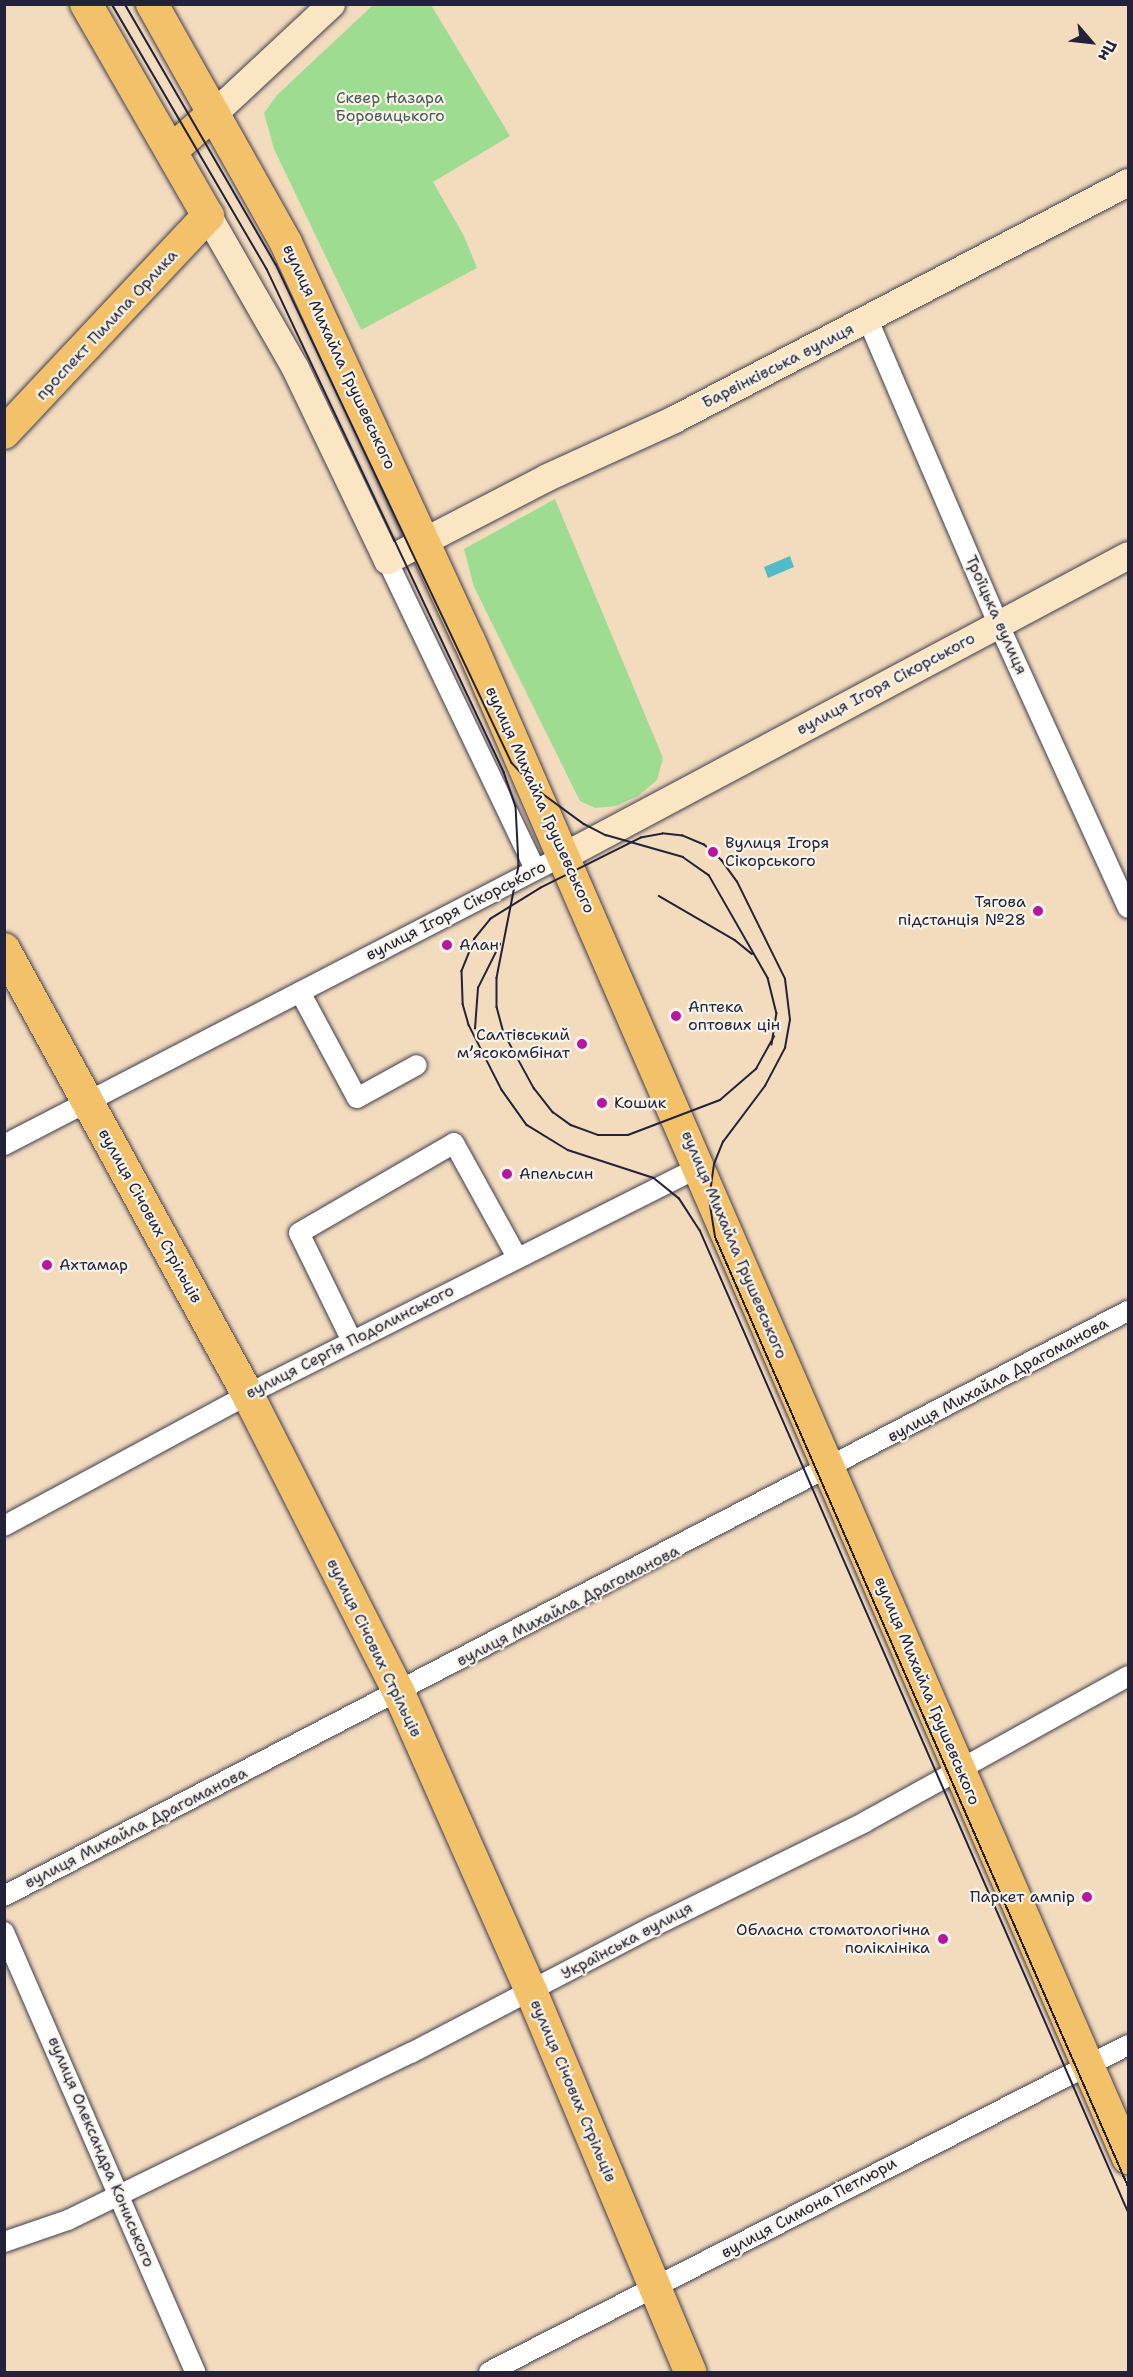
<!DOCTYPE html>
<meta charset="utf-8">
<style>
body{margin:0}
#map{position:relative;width:1133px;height:2377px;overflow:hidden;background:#f3dcbe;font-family:"Shantell Sans",sans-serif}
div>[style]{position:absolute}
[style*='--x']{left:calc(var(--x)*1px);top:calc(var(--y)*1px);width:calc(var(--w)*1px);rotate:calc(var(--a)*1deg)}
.green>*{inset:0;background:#9ddc91}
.water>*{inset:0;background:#50bcca}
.roads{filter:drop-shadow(0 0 2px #413e4f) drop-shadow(0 0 2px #413e4f)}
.street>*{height:20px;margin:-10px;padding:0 10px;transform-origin:10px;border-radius:10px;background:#fff}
.secondary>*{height:27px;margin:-13.5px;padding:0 13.5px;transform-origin:13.5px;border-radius:13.5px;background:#fbe6c4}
.primary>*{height:32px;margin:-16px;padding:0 16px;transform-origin:16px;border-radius:16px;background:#f4c16b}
.tram>*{height:1.5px;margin:-0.75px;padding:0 0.75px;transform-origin:0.75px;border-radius:0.75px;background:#22223b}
.dots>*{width:16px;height:16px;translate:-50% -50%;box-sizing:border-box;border:3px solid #f7f3e8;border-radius:50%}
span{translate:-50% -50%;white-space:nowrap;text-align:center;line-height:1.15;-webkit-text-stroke:4.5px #f7f3e8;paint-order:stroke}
.park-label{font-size:16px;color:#475a55}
.street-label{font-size:16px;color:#22223b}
.poi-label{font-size:16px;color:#22223b}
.left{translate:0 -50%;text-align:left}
.right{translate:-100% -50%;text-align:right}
.frame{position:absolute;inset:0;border:6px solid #22223b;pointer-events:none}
.north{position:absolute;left:1061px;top:12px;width:60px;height:60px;-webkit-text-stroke:4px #f7f3e8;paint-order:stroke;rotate:118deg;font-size:16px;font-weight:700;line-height:24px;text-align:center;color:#22223b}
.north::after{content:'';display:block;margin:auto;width:21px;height:27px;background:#22223b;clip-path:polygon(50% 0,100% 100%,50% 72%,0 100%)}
</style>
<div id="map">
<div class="green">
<div style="clip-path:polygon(373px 5px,431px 5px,510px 136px,433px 182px,464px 236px,477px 268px,361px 330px,274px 149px,264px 113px,277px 95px)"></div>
<div style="clip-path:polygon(555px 499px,663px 758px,657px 780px,638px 796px,616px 806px,595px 808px,580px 801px,474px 587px,464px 549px)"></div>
</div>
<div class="water">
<div style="clip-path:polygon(790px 556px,794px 567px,768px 578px,764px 567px)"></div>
</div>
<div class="roads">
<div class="street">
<div style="--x:868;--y:320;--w:330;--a:66.8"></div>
<div style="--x:998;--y:623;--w:313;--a:65.5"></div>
<div style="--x:387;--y:560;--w:343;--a:64.4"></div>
<div style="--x:300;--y:992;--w:120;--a:61.7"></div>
<div style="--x:357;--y:1098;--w:68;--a:-28.8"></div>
<div style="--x:4;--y:1145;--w:632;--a:-27.34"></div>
<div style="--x:352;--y:1341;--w:120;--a:-116.1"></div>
<div style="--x:299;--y:1233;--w:179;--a:-30.1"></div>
<div style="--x:454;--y:1143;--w:130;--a:61.1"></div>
<div style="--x:4;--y:1526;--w:300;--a:-28.3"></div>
<div style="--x:268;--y:1384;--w:483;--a:-26.7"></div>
<div style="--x:4;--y:1896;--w:1267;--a:-27.5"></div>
<div style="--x:4;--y:1932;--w:480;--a:66.5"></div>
<div style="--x:4;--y:2242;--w:68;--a:-19"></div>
<div style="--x:68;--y:2220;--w:381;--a:-26"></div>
<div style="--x:411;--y:2053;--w:272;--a:-27.6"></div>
<div style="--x:652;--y:1927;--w:237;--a:-26.2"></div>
<div style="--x:865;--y:1822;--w:301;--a:-29"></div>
<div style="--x:489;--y:2372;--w:718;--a:-27.1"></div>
</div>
<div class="secondary">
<div style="--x:214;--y:113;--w:160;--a:-43"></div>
<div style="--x:208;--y:216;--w:175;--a:60.2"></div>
<div style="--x:295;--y:368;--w:213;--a:64.4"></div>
<div style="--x:387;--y:560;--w:180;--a:-27.4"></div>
<div style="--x:547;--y:477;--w:140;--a:-24.5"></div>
<div style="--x:674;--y:419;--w:512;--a:-27.57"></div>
<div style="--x:565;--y:855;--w:638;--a:-28.05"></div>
</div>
<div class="primary">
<div style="--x:152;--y:4;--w:274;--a:60.7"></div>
<div style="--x:286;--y:243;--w:437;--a:65.3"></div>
<div style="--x:469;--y:640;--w:1655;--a:66.53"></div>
<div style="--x:171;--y:151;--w:57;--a:-41.5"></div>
<div style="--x:4;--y:433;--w:298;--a:-46.8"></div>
<div style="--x:208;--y:216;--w:245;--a:-119.9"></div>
<div style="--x:4;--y:949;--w:508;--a:61.32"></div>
<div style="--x:248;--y:1395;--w:334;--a:63.1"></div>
<div style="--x:399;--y:1693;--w:326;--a:66.1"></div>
<div style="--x:531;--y:1991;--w:413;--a:67.3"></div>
</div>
</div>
<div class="tram">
<div style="--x:112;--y:4;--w:307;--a:59.7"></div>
<div style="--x:267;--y:269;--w:556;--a:64.77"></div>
<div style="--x:504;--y:772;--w:36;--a:71"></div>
<div style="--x:516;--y:806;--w:60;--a:87.1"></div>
<div style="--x:519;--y:866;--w:114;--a:101.1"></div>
<div style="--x:497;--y:978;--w:29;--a:90"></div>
<div style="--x:497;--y:1007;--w:27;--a:75"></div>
<div style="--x:504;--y:1033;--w:63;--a:61.4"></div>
<div style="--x:534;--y:1088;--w:31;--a:52"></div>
<div style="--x:553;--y:1112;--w:22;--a:36"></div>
<div style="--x:571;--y:1125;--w:29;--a:20"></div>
<div style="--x:598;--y:1135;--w:30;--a:0"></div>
<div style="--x:628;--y:1135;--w:98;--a:-20.8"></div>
<div style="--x:720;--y:1100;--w:48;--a:-40.7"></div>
<div style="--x:756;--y:1069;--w:37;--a:-61"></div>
<div style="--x:125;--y:4;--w:301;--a:59.9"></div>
<div style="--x:276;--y:264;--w:552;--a:64.69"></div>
<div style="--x:512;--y:763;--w:34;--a:47"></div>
<div style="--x:535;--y:788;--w:61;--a:36.3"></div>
<div style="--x:584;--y:824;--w:25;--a:27"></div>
<div style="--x:606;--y:835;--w:80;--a:15.9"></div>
<div style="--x:683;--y:857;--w:32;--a:35"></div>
<div style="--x:709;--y:875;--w:119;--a:60.2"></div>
<div style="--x:768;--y:978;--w:36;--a:76"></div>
<div style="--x:777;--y:1013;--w:32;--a:99"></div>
<div style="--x:659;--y:896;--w:88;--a:30.1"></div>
<div style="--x:735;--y:940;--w:22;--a:39"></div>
<div style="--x:475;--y:1029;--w:41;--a:-85.8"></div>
<div style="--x:478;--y:988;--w:49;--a:-63.4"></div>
<div style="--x:1128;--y:2187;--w:1036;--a:-113.5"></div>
<div style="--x:715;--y:1237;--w:37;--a:-99"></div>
<div style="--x:709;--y:1200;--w:36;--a:-82"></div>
<div style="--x:714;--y:1164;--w:24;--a:-68"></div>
<div style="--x:723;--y:1142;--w:70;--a:-53.1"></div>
<div style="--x:765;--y:1086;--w:43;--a:-62.2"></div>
<div style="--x:785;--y:1048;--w:28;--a:-80"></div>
<div style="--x:790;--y:1020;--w:41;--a:-97"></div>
<div style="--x:785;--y:979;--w:108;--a:-116.3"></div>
<div style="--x:737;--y:882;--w:26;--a:-126"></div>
<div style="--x:722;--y:861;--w:24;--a:-138"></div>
<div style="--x:704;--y:845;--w:23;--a:-157"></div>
<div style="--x:683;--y:836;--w:20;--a:-174"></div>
<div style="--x:663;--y:834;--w:22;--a:170"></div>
<div style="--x:641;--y:838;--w:112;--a:153.4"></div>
<div style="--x:541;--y:888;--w:59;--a:148.2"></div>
<div style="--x:491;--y:919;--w:26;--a:129"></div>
<div style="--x:475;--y:939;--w:35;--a:112"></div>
<div style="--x:462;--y:971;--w:33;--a:88"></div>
<div style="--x:463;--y:1004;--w:22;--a:74"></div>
<div style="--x:469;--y:1025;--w:73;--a:63.1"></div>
<div style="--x:502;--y:1090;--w:43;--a:54.5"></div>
<div style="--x:527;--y:1125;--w:48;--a:31.4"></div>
<div style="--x:568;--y:1150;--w:90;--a:18"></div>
<div style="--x:654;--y:1178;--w:32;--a:39"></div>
<div style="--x:679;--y:1198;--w:38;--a:57"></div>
<div style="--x:700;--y:1230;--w:1070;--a:66.43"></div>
</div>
<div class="dots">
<div style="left:713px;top:852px;background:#b5179e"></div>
<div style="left:1038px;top:911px;background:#b5179e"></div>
<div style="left:447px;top:945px;background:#b5179e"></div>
<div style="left:676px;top:1016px;background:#b5179e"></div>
<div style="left:582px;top:1044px;background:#b5179e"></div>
<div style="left:602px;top:1103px;background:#b5179e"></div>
<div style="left:507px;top:1174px;background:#b5179e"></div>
<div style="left:47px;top:1265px;background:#b5179e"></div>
<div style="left:1087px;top:1897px;background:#b5179e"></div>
<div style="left:943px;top:1939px;background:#b5179e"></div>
</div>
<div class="park-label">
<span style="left:390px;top:107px">Сквер Назара<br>Боровицького</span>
</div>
<div class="street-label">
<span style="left:107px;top:325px;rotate:-47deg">проспект Пилипа Орлика</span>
<span style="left:339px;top:357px;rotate:65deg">вулиця Михайла Грушевського</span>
<span style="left:778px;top:366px;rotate:-27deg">Барвінківська вулиця</span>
<span style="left:996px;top:615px;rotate:66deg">Троїцька вулиця</span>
<span style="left:886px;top:684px;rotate:-28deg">вулиця Ігоря Сікорського</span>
<span style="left:540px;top:800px;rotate:66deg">вулиця Михайла Грушевського</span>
<span style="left:456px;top:911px;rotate:-27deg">вулиця Ігоря Сікорського</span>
<span style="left:150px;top:1216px;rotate:61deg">вулиця Січових Стрільців</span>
<span style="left:734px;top:1245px;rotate:67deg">вулиця Михайла Грушевського</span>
<span style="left:350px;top:1342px;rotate:-27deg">вулиця Сергія Подолинського</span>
<span style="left:998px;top:1380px;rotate:-28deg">вулиця Михайла Драгоманова</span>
<span style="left:568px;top:1606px;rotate:-27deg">вулиця Михайла Драгоманова</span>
<span style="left:374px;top:1648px;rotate:64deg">вулиця Січових Стрільців</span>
<span style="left:927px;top:1691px;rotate:67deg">вулиця Михайла Грушевського</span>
<span style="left:136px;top:1828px;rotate:-27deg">вулиця Михайла Драгоманова</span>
<span style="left:627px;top:1941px;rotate:-28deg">Українська вулиця</span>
<span style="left:573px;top:2091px;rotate:67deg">вулиця Січових Стрільців</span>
<span style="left:101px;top:2152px;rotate:67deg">вулиця Олександра Кониського</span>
<span style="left:809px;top:2208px;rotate:-28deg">вулиця Симона Петлюри</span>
</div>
<div class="poi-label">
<span class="left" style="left:725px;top:852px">Вулиця Ігоря<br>Сікорського</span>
<span class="right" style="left:1026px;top:911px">Тягова<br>пiдстанцiя №28</span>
<span class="left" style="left:459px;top:945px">Алан</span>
<span class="left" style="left:688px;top:1016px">Аптека<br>оптових цін</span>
<span class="right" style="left:570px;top:1044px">Салтівський<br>мʼясокомбінат</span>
<span class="left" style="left:614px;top:1103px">Кошик</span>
<span class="left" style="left:519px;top:1174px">Апельсин</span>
<span class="left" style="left:59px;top:1265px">Ахтамар</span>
<span class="right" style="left:1075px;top:1897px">Паркет ампір</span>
<span class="right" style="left:930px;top:1939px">Обласна стоматологічна<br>поліклініка</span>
</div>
<div class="frame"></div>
<div class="north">Пн</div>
</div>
